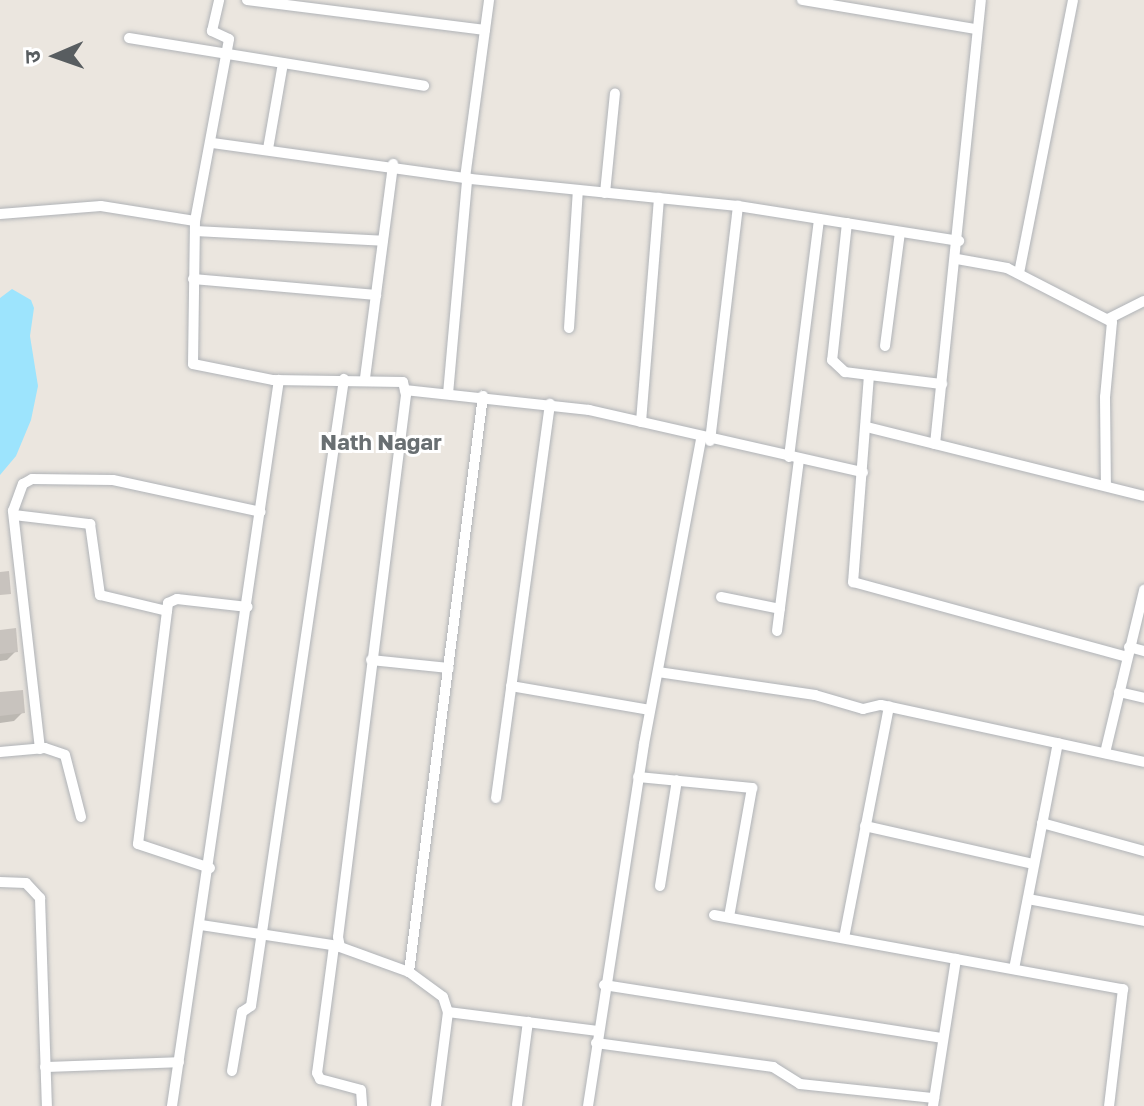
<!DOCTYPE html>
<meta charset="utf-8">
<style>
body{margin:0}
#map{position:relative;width:1144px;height:1106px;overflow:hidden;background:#ebe6df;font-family:"Golos Text","Noto Sans Devanagari",sans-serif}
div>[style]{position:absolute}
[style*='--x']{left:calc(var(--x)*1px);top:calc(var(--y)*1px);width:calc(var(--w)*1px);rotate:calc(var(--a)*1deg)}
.water>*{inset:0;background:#9de4fd}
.shadow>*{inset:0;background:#0003}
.building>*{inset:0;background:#c8c3be}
.roads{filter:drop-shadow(0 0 2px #b0b3b7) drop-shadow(0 0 2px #b0b3b7)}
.minor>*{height:10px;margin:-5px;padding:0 5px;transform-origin:5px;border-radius:5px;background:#fff}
span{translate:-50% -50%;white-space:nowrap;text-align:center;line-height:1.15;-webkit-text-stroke:6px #fff;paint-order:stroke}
.neighbourhood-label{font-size:22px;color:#696f72;font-weight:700}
.north{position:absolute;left:16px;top:16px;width:80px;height:80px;-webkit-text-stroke:6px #fff;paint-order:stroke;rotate:268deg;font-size:22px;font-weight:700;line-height:32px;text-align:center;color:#585d60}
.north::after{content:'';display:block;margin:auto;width:28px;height:36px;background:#585d60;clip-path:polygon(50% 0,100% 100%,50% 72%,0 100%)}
</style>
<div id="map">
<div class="water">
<div style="clip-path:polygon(12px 289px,31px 300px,34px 308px,30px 336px,38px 386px,31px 420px,16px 456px,0 475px,0 298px)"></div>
</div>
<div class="shadow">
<div style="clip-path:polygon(0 632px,16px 651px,7px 660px,0 661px)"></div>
<div style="clip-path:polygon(0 694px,23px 712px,14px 721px,0 723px)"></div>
</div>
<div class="building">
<div style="clip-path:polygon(9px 571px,11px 594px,0 595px,0 572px)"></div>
<div style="clip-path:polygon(16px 628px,18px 652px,0 654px,0 630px)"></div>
<div style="clip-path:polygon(23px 690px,25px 713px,0 716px,0 692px)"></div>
</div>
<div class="roads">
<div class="minor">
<div style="--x:247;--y:0;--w:240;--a:7.2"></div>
<div style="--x:802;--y:0;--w:176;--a:9.5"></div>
<div style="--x:129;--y:38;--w:299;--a:9.2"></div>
<div style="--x:212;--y:143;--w:261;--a:7.9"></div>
<div style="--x:471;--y:179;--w:268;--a:5.8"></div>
<div style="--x:738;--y:206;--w:224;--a:9"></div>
<div style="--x:268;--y:149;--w:87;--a:-80.1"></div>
<div style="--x:465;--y:178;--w:180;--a:-82.3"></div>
<div style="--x:605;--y:193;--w:100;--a:-84.3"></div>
<div style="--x:0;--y:214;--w:101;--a:-4.5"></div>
<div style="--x:101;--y:206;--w:95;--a:9.1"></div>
<div style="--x:195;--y:221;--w:185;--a:-79.4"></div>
<div style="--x:229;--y:39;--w:19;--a:-155"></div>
<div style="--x:212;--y:31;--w:32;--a:-77"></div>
<div style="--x:195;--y:221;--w:143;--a:90.8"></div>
<div style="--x:193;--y:364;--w:82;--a:11.3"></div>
<div style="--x:273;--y:380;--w:130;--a:0.9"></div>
<div style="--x:403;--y:382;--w:13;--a:77"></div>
<div style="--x:406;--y:395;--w:546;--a:97.15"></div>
<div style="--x:338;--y:937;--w:10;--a:79"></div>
<div style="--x:340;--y:947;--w:73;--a:19.9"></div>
<div style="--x:409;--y:972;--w:42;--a:36.3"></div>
<div style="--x:443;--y:997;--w:16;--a:72"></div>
<div style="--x:448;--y:1012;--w:95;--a:97.3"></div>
<div style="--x:847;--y:223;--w:138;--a:96.2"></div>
<div style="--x:832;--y:360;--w:18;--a:43"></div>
<div style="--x:845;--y:372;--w:98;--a:7.1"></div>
<div style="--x:195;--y:231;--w:188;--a:3"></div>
<div style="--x:957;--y:259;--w:51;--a:10.2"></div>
<div style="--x:1007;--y:268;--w:118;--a:27.2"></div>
<div style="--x:1112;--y:322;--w:75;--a:95.3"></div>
<div style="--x:1105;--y:397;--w:89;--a:89.4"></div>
<div style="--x:1019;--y:273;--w:278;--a:-78.8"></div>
<div style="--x:193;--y:279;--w:184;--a:5"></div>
<div style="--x:1108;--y:319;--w:40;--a:-26.6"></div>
<div style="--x:569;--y:328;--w:138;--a:-86.3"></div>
<div style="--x:885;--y:346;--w:115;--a:-82.5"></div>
<div style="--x:869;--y:375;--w:208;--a:94.4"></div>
<div style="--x:853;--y:582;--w:284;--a:15.3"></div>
<div style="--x:365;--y:378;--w:216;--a:-82.5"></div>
<div style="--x:405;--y:390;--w:185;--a:6.2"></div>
<div style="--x:589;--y:410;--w:281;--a:12.8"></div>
<div style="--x:448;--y:394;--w:216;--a:-84.9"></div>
<div style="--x:641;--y:422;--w:225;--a:-85.4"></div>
<div style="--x:867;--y:427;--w:285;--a:14"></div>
<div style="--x:710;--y:441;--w:237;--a:-83.2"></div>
<div style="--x:935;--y:444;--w:446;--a:-84.1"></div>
<div style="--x:789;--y:457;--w:240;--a:-82.8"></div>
<div style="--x:14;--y:515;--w:77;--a:6.8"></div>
<div style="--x:90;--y:524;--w:72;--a:82"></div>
<div style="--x:100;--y:595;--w:69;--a:13.4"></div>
<div style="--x:721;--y:597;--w:60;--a:11.5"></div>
<div style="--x:777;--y:631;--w:173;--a:-82.7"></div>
<div style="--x:1129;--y:647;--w:16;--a:15"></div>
<div style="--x:371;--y:660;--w:78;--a:5.9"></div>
<div style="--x:658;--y:672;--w:159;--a:8.3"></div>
<div style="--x:815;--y:695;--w:50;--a:16.3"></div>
<div style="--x:863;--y:709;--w:18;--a:-13"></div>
<div style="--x:881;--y:705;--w:269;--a:12.2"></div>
<div style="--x:511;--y:686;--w:141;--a:9.8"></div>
<div style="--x:1119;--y:692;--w:26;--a:13"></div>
<div style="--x:40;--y:749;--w:240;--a:-96.5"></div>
<div style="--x:13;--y:511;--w:29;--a:-70"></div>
<div style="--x:23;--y:484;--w:10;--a:-29"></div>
<div style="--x:32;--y:479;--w:81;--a:0.7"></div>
<div style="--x:113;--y:480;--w:151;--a:12.2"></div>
<div style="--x:0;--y:752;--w:45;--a:-5.1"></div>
<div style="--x:45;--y:748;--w:21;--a:19"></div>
<div style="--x:65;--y:755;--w:64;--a:75.5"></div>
<div style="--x:1105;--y:753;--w:168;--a:-76.5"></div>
<div style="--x:638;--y:777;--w:115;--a:5.5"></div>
<div style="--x:752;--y:788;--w:131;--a:100.1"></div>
<div style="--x:496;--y:798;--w:398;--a:-82.2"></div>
<div style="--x:1042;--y:823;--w:106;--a:15.4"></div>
<div style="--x:865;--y:826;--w:173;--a:12.7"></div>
<div style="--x:210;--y:868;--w:76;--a:-161.6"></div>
<div style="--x:138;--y:844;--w:243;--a:-82.9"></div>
<div style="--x:168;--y:603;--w:10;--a:-24"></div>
<div style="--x:177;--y:599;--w:71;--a:6.4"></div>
<div style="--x:0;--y:882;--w:26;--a:2"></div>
<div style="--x:26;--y:883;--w:21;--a:47"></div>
<div style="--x:40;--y:898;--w:208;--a:88.1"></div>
<div style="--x:660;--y:886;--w:107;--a:-80.9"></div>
<div style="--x:1028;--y:899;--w:118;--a:10.7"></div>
<div style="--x:714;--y:915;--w:416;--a:10.3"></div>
<div style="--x:1123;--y:989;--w:118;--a:96.8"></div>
<div style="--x:201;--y:925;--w:139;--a:8.7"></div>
<div style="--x:844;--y:938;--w:236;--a:-79"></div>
<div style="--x:334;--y:946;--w:128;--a:97.6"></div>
<div style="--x:317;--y:1073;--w:7;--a:63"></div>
<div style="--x:320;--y:1079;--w:42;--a:15"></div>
<div style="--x:361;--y:1090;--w:16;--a:86"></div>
<div style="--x:1014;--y:969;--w:230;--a:-79"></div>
<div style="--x:409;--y:972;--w:581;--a:-82.68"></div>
<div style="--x:604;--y:985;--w:343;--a:8.9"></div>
<div style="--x:448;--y:1012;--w:151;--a:7.2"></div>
<div style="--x:596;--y:1043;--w:179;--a:7.7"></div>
<div style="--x:773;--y:1067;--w:32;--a:32"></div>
<div style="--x:800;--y:1084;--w:135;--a:6"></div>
<div style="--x:45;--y:1067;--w:134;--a:-2.1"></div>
<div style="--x:232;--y:1071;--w:60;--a:-80.4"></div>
<div style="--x:242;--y:1012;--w:11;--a:-34"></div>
<div style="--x:251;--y:1006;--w:634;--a:-81.56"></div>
<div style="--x:517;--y:1105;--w:84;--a:-82.5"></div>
<div style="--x:172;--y:1106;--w:734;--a:-81.62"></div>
<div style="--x:588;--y:1106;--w:366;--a:-81.2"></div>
<div style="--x:644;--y:744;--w:310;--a:-79.4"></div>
<div style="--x:933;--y:1106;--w:149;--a:-81.1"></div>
</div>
</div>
<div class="neighbourhood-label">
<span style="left:381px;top:442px">Nath Nagar</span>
</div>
<div class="north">उ</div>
</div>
